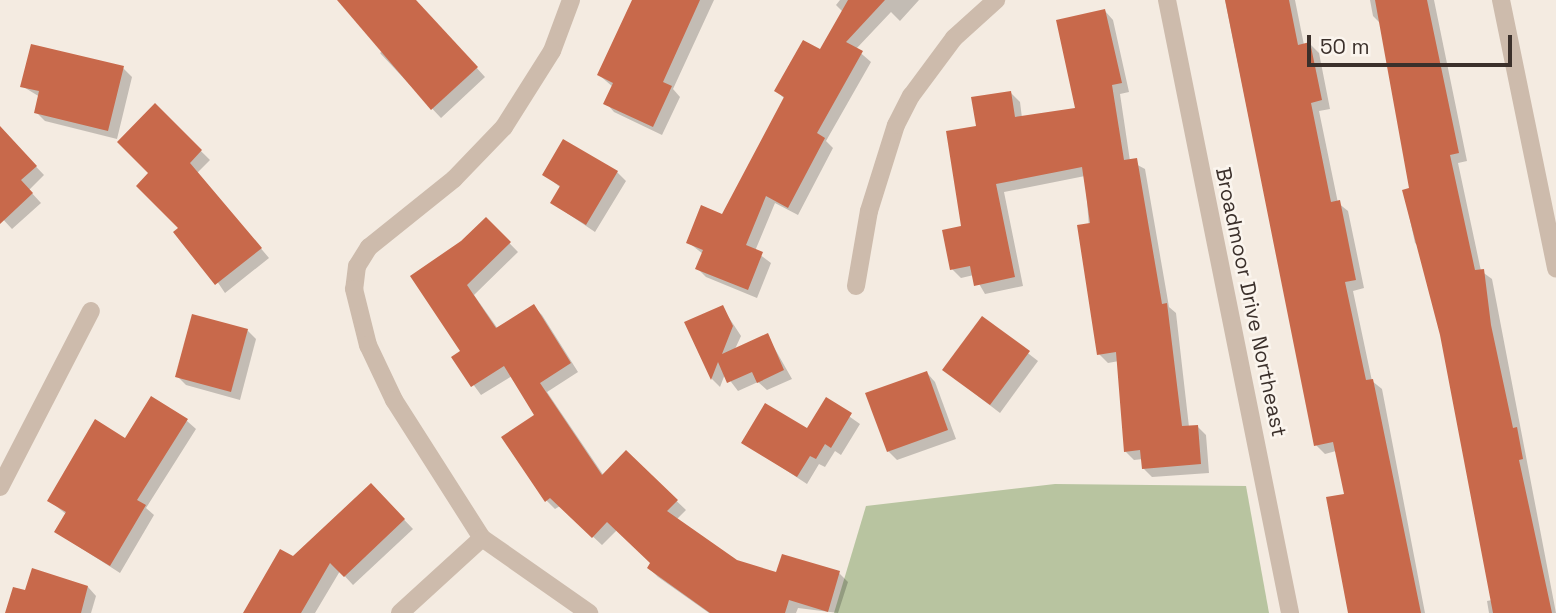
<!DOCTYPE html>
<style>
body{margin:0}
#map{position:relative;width:1556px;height:613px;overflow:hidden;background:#f4ebe1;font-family:"Space Grotesk",sans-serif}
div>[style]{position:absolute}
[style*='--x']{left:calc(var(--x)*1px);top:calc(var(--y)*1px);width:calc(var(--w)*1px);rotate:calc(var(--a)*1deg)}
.green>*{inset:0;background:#b8c4a0}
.shadow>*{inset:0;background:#0003}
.building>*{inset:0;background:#c8694b}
.minor>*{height:18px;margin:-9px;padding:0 9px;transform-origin:9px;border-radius:9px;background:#cdbbac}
span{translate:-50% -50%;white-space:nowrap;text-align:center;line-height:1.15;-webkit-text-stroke:5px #fbf5ee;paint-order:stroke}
.street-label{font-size:21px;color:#3b302b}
.scale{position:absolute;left:1307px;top:35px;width:205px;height:32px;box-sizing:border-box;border:4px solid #3b302b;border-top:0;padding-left:9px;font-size:21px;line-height:24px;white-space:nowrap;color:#3b302b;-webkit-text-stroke:5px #fbf5ee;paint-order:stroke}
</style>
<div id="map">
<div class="green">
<div style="clip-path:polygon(1055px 484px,1246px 486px,1269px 613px,834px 613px,866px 506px)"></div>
</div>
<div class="shadow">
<div style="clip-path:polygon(340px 0,415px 0,485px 77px,441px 118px,380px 53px,384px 50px)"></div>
<div style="clip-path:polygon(633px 0,714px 0,673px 89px,680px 97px,662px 135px,614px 112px,606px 103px,613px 87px,599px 75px)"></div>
<div style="clip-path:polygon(840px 0,919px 0,900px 21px,891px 12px,856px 49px,871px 62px,826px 141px,833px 148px,798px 215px,775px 203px,755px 251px,771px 263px,757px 298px,706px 277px,697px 268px,703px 254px,688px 242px,723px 216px,785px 99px,776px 91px,821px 52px,843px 12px,836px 5px)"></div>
<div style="clip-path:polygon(1225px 0,1295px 0,1304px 45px,1310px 44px,1319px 53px,1330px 109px,1319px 111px,1338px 203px,1348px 211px,1364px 288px,1353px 291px,1372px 381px,1382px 389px,1425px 613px,1350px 613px,1346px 495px,1336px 451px,1325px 454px,1316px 445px)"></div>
<div style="clip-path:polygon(1370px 0,1434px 0,1467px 161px,1458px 163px,1481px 271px,1492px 279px,1556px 613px,1489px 613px,1487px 601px,1492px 600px,1463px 438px,1422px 250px,1415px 243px,1404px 191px,1411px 190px,1381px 24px,1373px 16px)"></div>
<div style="clip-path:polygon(1105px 11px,1113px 20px,1129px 92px,1120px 94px,1130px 161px,1145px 169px,1169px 307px,1176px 313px,1189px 427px,1197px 426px,1206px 435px,1209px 473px,1152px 477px,1143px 468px,1143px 459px,1134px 460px,1125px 451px,1119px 361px,1108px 363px,1099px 354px,1085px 176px,1004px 192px,1023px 286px,985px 294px,974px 275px,961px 278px,952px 269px,963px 228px,978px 128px,1011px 93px,1020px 102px,1022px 118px,1077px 110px)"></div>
<div style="clip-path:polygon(123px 68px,132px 77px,117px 139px,45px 121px,36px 112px,40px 97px,22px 86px)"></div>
<div style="clip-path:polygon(155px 106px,210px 160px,197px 173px,269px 258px,225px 293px,181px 228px,151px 173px)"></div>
<div style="clip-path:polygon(0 129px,44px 175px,29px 190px,41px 203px,12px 229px,0 216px)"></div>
<div style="clip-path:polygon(617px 172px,626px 181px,595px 232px,552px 203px,561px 188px,544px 174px)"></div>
<div style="clip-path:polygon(486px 219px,518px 252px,474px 295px,498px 329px,533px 306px,542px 315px,578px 372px,547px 392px,604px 476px,626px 453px,686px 510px,676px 520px,736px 561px,777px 575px,839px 573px,848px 582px,838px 613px,798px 608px,796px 613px,709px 613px,658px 577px,649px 568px,652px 563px,617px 530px,602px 545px,560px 506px,555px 509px,546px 500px,536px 415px,512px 376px,481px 395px,453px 357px,463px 351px,462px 243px)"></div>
<div style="clip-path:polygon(722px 307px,741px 336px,735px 349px,767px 335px,792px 379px,767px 390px,758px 382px,738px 391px,725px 374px,720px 387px,712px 379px,686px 323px)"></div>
<div style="clip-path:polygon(982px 318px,1038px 361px,1000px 413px,944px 370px)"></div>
<div style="clip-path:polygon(247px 330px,256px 339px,240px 400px,186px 385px,177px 376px)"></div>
<div style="clip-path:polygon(927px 373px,935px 382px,956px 439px,897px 460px,888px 451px)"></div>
<div style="clip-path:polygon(826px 400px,860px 424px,841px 455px,835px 451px,825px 467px,819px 464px,807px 484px,743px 442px,808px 430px)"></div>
<div style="clip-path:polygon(187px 421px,196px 429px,146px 508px,154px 515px,120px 573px,56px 532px,67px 515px,50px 501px,126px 440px)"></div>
<div style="clip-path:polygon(371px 485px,413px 529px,353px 585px,340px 571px,315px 613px,245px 613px)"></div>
<div style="clip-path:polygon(88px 587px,96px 596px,91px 613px,7px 613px,26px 592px)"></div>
</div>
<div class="building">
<div style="clip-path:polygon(337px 0,416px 0,478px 67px,431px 110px)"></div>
<div style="clip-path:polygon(632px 0,700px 0,663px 82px,672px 86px,653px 127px,603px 104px,613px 83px,597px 75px)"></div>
<div style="clip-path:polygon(848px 0,885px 0,846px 42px,863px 51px,817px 133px,825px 138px,788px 208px,766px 196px,746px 245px,763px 252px,748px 290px,695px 269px,703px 250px,686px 243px,701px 205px,722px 214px,784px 97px,774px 91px,803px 40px,820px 49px)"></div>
<div style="clip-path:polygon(1225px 0,1289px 0,1298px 45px,1310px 42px,1322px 100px,1311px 103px,1331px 202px,1340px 200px,1356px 280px,1345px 282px,1366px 380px,1373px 379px,1421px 613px,1348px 613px,1326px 497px,1344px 494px,1333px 442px,1314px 446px)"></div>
<div style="clip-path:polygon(1375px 0,1427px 0,1459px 153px,1450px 155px,1475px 270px,1484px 269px,1491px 325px,1513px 428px,1517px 427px,1523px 459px,1519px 460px,1552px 613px,1493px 613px,1440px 335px,1402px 190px,1409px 188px)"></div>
<div style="clip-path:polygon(1105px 9px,1122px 83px,1112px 85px,1124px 160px,1137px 158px,1162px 304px,1167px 303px,1182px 426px,1198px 425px,1201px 464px,1142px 469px,1140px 450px,1124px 452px,1116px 352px,1097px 355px,1077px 225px,1090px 223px,1082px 167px,996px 184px,1015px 277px,974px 286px,970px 266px,950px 270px,942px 230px,961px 226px,946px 131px,976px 126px,971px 97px,1011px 91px,1015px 117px,1075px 108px,1056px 20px)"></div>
<div style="clip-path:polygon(31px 44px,124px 66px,108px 131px,34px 113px,39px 91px,20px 87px)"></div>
<div style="clip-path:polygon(155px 103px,202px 150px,190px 163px,262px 248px,215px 285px,173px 232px,178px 228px,136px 186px,148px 173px,117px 142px)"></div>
<div style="clip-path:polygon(0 126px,37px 166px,21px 180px,33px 193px,0 224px)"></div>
<div style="clip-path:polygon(563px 139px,618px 171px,586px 225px,550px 203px,560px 186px,542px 175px)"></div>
<div style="clip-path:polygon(486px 217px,511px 242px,467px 285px,496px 328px,534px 304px,571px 363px,540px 383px,602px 475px,626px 450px,678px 500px,667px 511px,737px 560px,776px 572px,782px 554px,840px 571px,828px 612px,789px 600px,785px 613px,710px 613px,647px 568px,650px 563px,607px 522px,592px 538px,550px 498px,545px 502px,501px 437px,534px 415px,504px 366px,471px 387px,451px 357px,460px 351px,410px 276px,461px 241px)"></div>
<div style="clip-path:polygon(723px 305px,733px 326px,722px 354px,768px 333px,784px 370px,757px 383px,752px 372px,727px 383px,718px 362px,711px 380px,684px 322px)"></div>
<div style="clip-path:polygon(192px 314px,248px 329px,231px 392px,175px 377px)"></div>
<div style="clip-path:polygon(982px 316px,1030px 351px,990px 405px,942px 370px)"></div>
<div style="clip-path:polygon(927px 371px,948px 430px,887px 452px,865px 393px)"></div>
<div style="clip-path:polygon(151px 396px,188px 419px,137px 500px,146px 505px,110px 566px,54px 532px,66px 512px,47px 501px,95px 419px,125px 438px)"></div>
<div style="clip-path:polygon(826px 397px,852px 413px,831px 448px,825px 444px,816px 459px,810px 456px,797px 477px,741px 443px,765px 403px,807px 428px)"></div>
<div style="clip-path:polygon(371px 483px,405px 519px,344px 577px,330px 563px,301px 613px,243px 613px,280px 549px,293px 556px)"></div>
<div style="clip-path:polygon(32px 568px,88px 586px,81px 613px,5px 613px,13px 587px,25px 590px)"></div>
</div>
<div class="minor">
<div style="--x:571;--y:0;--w:54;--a:110.4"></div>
<div style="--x:552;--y:51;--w:90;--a:122.3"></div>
<div style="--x:504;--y:127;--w:72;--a:133.9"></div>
<div style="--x:454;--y:179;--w:109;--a:141.3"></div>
<div style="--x:369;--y:247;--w:22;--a:122"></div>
<div style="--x:357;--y:266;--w:23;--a:97"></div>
<div style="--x:354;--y:289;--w:58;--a:76"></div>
<div style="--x:368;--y:345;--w:61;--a:64.7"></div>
<div style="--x:394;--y:400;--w:164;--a:57.5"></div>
<div style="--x:482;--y:538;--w:131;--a:35"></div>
<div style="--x:1167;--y:0;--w:625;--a:78.65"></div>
<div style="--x:1501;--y:0;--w:274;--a:78.4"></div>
<div style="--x:856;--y:286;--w:76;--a:-80.2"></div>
<div style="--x:869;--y:211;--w:90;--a:-72.6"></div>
<div style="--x:896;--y:125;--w:33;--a:-63"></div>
<div style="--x:911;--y:96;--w:72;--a:-53.4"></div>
<div style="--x:954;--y:38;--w:57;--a:-42.1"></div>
<div style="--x:0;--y:487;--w:198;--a:-62.7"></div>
<div style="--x:400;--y:613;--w:111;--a:-42.4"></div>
</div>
<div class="street-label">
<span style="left:1251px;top:302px;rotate:78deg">Broadmoor Drive Northeast</span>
</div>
<div class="scale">50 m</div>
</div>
